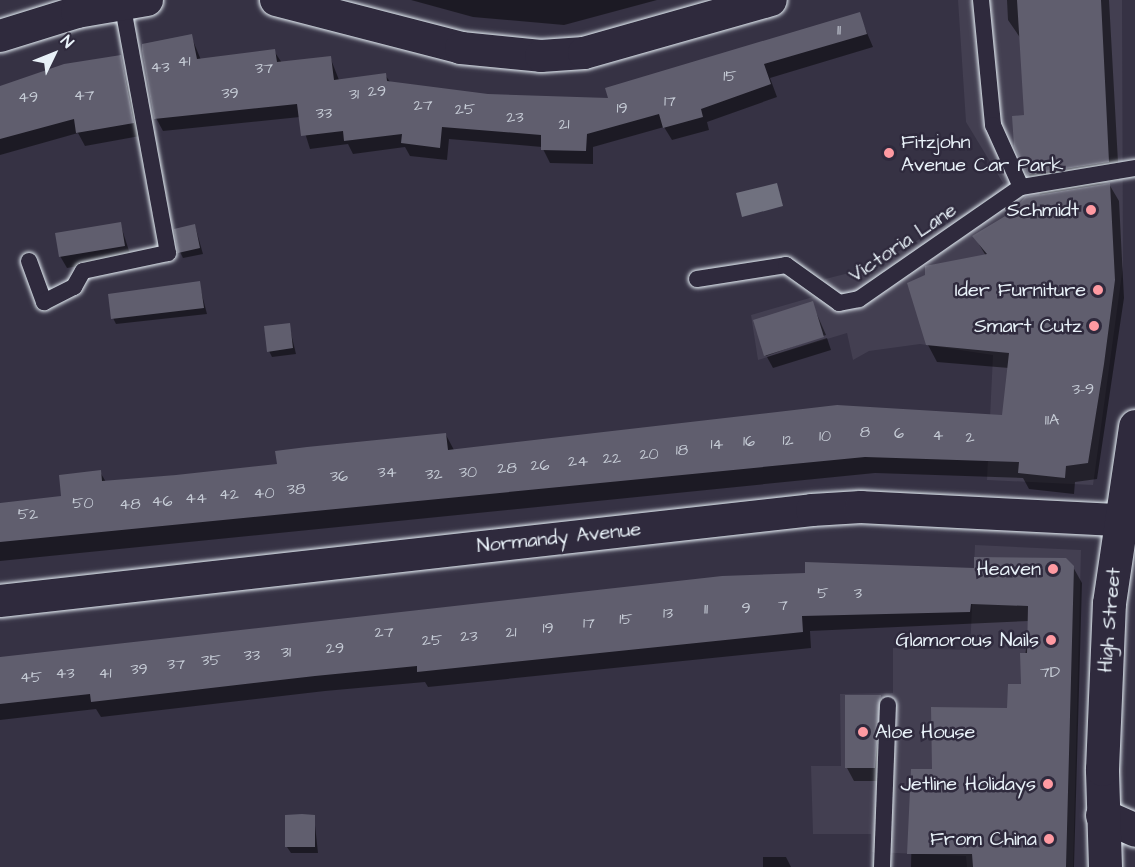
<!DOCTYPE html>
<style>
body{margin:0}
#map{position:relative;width:1135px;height:867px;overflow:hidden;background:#363244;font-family:"Architects Daughter",sans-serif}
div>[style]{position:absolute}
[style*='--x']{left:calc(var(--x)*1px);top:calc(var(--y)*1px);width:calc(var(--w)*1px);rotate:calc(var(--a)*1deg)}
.built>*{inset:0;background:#433f51}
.water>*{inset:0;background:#70717f}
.shadow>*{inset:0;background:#0007}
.building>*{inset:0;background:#605e6e}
.roads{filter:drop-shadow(0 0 2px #e8f1f8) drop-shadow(0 0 2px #e8f1f8)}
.lane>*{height:16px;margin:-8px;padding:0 8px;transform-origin:8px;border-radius:8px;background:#2f2a3d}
.street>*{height:32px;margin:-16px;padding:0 16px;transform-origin:16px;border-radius:16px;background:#2f2a3d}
.secondary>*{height:33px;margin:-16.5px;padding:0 16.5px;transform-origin:16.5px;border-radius:16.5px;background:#2f2a3d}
.primary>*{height:33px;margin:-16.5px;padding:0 16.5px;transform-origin:16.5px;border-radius:16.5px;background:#2f2a3d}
.dots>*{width:16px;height:16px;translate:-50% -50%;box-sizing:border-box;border:3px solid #2f2a3d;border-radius:50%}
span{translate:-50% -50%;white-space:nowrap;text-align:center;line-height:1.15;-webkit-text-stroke:5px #2f2a3d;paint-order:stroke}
.number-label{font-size:16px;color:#c6ccd6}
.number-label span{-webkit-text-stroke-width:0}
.poi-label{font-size:20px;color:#e8f1f8}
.left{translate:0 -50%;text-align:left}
.right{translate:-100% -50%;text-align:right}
.street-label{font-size:20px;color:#e8f1f8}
.north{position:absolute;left:24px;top:24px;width:60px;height:60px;-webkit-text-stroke:4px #2f2a3d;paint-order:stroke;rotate:47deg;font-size:16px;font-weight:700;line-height:24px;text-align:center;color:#e8f1f8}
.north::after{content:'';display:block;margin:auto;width:21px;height:27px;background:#e8f1f8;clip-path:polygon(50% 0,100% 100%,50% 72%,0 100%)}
</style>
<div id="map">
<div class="built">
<div style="clip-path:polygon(958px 0,1122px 0,1123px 266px,1093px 485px,987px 480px,993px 355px,920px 344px,869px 351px,853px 360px,847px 333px,758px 360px,751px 315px,827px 293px,825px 279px,869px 268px,985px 202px,1003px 183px,966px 122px)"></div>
<div style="clip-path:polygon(975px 545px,1081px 550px,1073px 867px,967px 867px,966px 856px,872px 852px,871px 834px,813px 834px,811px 766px,841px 766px,840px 694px,893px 693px,893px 648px,970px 650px)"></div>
</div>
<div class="water">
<div style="clip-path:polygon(777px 183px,783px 206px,742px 217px,736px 193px)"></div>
</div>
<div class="shadow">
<div style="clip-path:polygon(411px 0,657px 0,564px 25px,473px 17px)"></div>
<div style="clip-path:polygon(1007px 0,1109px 0,1119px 180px,1098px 183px,1109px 184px,1119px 201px,1124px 298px,1097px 479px,1075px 482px,1074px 494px,1029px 489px,1023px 478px,875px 473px,0 561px,0 505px,63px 497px,100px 472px,106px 482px,279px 466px,446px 435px,454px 450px,1003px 416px,1009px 368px,937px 362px,928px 345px,986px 256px,974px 236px,1041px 196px,1029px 175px,1021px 39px,1008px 20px)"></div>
<div style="clip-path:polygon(859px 14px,873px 47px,770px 78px,777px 97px,707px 122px,709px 130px,672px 140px,664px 127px,593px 147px,593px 164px,550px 163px,542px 147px,449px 139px,447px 160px,410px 156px,405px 147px,353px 154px,348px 144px,310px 149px,300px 117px,163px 131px,156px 118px,191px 36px,201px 60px,274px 51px,282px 63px,330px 57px,339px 80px,385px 75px,391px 83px,487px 96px,610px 100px)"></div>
<div style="clip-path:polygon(120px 56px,140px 136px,85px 146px,78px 133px,0 155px,0 89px)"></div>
<div style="clip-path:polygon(120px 223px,131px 257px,67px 268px,60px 256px)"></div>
<div style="clip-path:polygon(195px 226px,203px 254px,183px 258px,180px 252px)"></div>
<div style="clip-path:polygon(199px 283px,207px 314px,116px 324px,113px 318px)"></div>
<div style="clip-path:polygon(812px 303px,826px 335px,766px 356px,754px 321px)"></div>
<div style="clip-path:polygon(289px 325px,296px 354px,272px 357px,269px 351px)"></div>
<div style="clip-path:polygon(827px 338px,831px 350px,773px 368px,767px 357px)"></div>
<div style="clip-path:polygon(1073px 567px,1082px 583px,1074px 867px,911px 867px,913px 770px,933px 770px,1009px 710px,1022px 685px,1029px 621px,810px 631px,811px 648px,428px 687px,425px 682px,325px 691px,101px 717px,96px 709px,0 720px,0 659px,975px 569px)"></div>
<div style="clip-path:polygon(846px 697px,880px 697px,887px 709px,882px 781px,854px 781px,847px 768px)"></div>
<div style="clip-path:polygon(314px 816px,318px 853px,291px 853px,287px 847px)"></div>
<div style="clip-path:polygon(763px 857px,786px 857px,791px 867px,763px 867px)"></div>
</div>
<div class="building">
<div style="clip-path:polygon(1017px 0,1101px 0,1109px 162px,1027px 175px,1014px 146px,1012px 116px,1024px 115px)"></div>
<div style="clip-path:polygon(860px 12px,867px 34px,764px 64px,771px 84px,701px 109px,703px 117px,663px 128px,659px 114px,587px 134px,586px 151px,541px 150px,541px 135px,442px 127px,440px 148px,401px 143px,402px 134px,344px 141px,343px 131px,301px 136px,297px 104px,154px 119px,142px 51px,142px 44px,192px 34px,197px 59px,275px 49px,277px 62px,331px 56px,334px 80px,386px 73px,387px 81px,488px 94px,608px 98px,605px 88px)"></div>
<div style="clip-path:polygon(121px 55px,134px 123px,76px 133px,74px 119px,0 139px,0 86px,64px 64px)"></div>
<div style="clip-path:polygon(1110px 183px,1115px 280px,1104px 364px,1088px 463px,1066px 466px,1065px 478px,1018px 473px,1019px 462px,865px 457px,0 542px,0 503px,61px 496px,59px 475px,101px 470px,102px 481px,176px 475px,277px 464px,275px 451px,307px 447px,446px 433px,448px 450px,837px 405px,1002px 415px,1009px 353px,926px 345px,907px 283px,925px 275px,925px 266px,987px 254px,972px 236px,1012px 212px,1025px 197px)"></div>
<div style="clip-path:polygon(121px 222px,125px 246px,59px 257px,55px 233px)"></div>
<div style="clip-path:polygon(195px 224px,200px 248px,178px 253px,174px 229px)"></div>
<div style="clip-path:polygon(200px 281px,204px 308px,111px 319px,108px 294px)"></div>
<div style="clip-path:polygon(813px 301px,824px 337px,764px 356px,753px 320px)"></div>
<div style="clip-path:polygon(290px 323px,293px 348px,267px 352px,264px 326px)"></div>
<div style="clip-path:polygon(974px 557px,1066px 558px,1074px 566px,1066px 867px,973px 867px,972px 854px,907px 854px,911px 769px,932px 769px,931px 707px,1007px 708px,1008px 684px,1021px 684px,1020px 653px,1027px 653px,1028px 606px,971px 604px,970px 612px,802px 616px,803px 632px,417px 672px,417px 666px,315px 676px,91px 702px,90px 694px,0 704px,0 657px,722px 576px,805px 573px,805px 562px,974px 568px)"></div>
<div style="clip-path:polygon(845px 695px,881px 695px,875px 768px,845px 768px)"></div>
<div style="clip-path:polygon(302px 814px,315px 815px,315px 847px,285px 847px,285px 815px)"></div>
</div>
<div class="roads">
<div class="lane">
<div style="--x:981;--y:0;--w:126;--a:84.5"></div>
<div style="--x:993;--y:125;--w:68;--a:65.7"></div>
<div style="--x:29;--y:261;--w:44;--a:69.9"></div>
<div style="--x:44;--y:302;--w:34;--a:-27"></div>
<div style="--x:74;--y:287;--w:18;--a:-61"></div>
<div style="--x:83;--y:271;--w:87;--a:-12"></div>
<div style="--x:168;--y:253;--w:255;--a:-100.4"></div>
<div style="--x:697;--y:279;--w:90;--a:-8.9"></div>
<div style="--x:786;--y:265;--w:65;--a:35.6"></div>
<div style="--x:839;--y:303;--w:20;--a:-11"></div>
<div style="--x:859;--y:299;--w:197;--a:-34.7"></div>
<div style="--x:1021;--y:187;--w:116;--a:-9.5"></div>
<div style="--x:882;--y:867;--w:162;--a:-87.9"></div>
</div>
<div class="street">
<div style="--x:276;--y:0;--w:191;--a:14.5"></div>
<div style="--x:461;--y:48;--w:80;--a:5.7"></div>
<div style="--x:541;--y:56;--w:43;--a:-4"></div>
<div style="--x:584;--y:53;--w:194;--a:-15.8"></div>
<div style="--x:0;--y:36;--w:81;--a:-17.3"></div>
<div style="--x:77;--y:12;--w:71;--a:-9.7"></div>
<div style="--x:0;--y:601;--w:817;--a:-6.39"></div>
<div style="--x:812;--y:510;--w:49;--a:-3.5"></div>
<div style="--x:861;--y:507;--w:259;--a:2.9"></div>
</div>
<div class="secondary">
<div style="--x:1102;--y:815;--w:36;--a:24"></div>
</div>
<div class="primary">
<div style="--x:1105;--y:867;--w:98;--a:-91.8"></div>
<div style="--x:1102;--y:769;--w:166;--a:-87.6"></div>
<div style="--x:1109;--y:603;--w:179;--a:-81.6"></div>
</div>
</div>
<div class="dots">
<div style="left:889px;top:153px;background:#ff9aa2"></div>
<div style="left:1091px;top:210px;background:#ff9aa2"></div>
<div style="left:1098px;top:290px;background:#ff9aa2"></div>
<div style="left:1094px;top:326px;background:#ff9aa2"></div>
<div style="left:1053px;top:569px;background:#ff9aa2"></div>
<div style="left:1051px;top:640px;background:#ff9aa2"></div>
<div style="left:863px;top:732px;background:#ff9aa2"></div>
<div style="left:1048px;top:784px;background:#ff9aa2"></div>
<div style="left:1049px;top:839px;background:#ff9aa2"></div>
</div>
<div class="number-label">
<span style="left:839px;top:30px">11</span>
<span style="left:184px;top:61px">41</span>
<span style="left:160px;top:67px">43</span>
<span style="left:264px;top:68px">37</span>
<span style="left:730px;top:76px">15</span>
<span style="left:377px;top:91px">29</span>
<span style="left:230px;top:93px">39</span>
<span style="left:354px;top:94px">31</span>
<span style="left:84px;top:95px">47</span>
<span style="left:28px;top:97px">49</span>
<span style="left:670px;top:101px">17</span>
<span style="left:423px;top:105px">27</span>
<span style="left:622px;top:108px">19</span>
<span style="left:465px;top:109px">25</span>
<span style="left:324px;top:113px">33</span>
<span style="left:515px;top:117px">23</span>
<span style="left:564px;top:124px">21</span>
<span style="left:1083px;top:389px">3-9</span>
<span style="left:1052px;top:420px">11A</span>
<span style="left:865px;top:432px">8</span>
<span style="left:899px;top:433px">6</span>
<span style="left:938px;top:435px">4</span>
<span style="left:825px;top:436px">10</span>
<span style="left:970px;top:437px">2</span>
<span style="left:788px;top:440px">12</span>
<span style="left:749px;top:441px">16</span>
<span style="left:717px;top:444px">14</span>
<span style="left:682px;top:450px">18</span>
<span style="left:649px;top:454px">20</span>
<span style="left:612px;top:458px">22</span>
<span style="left:578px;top:461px">24</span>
<span style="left:540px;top:465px">26</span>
<span style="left:507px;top:468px">28</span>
<span style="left:387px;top:472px">34</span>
<span style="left:468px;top:472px">30</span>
<span style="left:434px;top:474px">32</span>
<span style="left:339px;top:476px">36</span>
<span style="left:296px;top:489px">38</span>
<span style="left:264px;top:493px">40</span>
<span style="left:229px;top:494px">42</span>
<span style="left:196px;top:498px">44</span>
<span style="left:162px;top:501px">46</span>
<span style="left:83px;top:503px">50</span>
<span style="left:130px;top:504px">48</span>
<span style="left:28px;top:514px">52</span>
<span style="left:823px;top:593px">5</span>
<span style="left:858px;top:593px">3</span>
<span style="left:783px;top:605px">7</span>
<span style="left:746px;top:608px">9</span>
<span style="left:706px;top:609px">11</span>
<span style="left:668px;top:613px">13</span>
<span style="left:626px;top:619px">15</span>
<span style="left:589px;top:623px">17</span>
<span style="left:548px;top:628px">19</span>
<span style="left:384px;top:632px">27</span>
<span style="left:511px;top:632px">21</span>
<span style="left:469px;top:636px">23</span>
<span style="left:432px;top:640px">25</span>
<span style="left:335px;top:648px">29</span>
<span style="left:286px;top:652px">31</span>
<span style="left:252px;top:655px">33</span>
<span style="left:211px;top:660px">35</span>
<span style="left:176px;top:664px">37</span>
<span style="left:139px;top:669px">39</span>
<span style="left:1050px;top:672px">7D</span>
<span style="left:65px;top:673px">43</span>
<span style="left:105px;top:673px">41</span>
<span style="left:31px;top:677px">45</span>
</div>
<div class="poi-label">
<span class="left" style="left:901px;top:154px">Fitzjohn<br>Avenue Car Park</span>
<span class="right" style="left:1079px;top:210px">Schmidt</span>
<span class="right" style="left:1086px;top:290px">Ider Furniture</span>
<span class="right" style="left:1082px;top:326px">Smart Cutz</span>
<span class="right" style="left:1041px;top:569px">Heaven</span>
<span class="right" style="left:1039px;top:640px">Glamorous Nails</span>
<span class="left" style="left:875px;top:732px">Aloe House</span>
<span class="right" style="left:1036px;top:784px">Jetline Holidays</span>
<span class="right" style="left:1037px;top:839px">From China</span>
</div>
<div class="street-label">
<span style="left:903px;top:243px;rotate:-34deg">Victoria Lane</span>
<span style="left:559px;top:538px;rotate:-6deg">Normandy Avenue</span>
<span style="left:1110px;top:620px;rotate:-85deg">High Street</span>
</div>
<div class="north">N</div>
</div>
